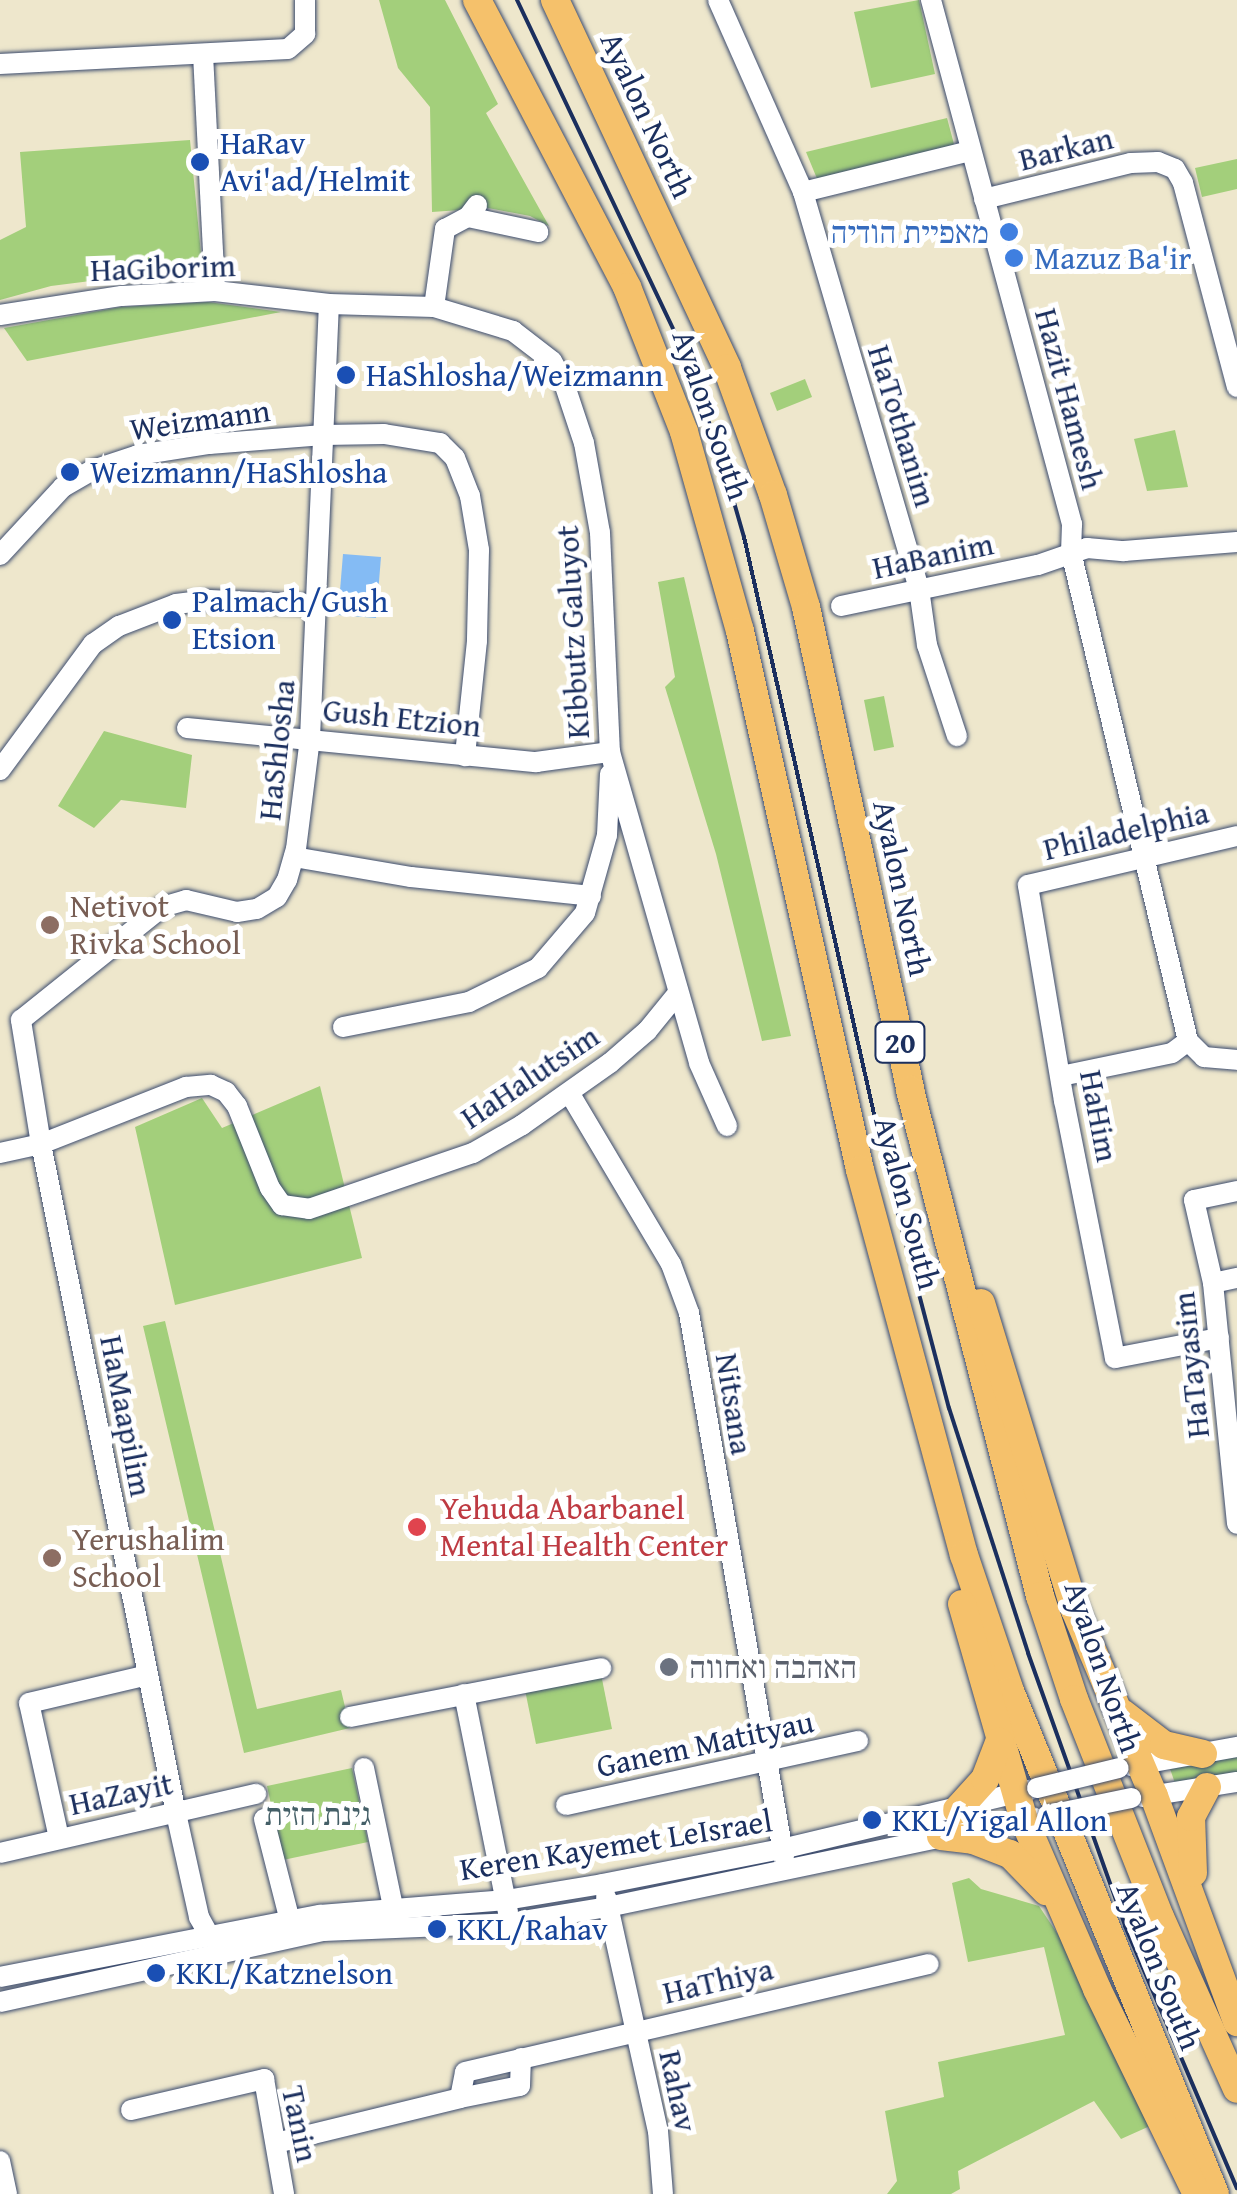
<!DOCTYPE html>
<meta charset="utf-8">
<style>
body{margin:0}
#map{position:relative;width:1237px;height:2194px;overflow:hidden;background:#eee7cc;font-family:"Gentium Book Plus","Frank Ruhl Libre",serif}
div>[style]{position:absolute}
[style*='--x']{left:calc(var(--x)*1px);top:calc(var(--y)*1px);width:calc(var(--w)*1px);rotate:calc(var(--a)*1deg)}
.green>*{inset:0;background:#a3cf7b}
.water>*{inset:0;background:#84bbf4}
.roads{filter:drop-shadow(0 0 2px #3b4b6e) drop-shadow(0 0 2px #3b4b6e)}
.minor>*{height:20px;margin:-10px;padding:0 10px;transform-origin:10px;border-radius:10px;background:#fff}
.highway>*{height:28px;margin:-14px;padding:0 14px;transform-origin:14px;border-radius:14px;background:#f5c16b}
.rail>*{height:4px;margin:-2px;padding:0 2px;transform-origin:2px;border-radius:2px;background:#1b2f5e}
.bridges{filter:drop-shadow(0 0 2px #3b4b6e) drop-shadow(0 0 2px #3b4b6e)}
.minor-bridge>*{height:20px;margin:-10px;padding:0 10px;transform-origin:10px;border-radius:10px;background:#fff}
.dots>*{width:28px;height:28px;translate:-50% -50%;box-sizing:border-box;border:5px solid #fff;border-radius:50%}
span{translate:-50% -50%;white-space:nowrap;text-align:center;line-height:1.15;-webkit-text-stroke:10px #fff;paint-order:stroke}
.shield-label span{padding:2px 8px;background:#fff;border:2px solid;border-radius:8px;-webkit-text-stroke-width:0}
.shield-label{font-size:30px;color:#1b2f5e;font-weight:700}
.street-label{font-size:32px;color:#1b2f5e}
.transit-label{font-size:32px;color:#164399}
.left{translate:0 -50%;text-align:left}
.shop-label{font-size:32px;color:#366cbe}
.right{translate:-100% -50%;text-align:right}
.education-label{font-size:32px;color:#785e54}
.health-label{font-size:32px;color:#be3a42}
.worship-label{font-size:32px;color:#5b616d}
.park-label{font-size:32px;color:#445f67}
</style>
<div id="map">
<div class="green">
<div style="clip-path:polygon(379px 0,445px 0,498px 104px,486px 113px,549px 226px,530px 216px,488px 208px,432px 212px,430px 107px,398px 68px)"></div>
<div style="clip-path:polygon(919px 0,935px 74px,871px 88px,854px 12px)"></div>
<div style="clip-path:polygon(947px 118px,955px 148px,818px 181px,806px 152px)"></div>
<div style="clip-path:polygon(190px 140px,201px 254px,196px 271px,181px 277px,122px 277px,51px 286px,0 300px,0 240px,26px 227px,20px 152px)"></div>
<div style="clip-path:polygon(1237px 159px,1237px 189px,1202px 197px,1195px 168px)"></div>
<div style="clip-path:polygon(208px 302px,281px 312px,27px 361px,4px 328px,121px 307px)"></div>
<div style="clip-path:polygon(805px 379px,812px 397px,777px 411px,770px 393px)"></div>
<div style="clip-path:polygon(1175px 430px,1188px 487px,1147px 491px,1134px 439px)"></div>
<div style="clip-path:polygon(684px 577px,791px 1036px,762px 1041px,716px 854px,665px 687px,675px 677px,658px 582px)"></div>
<div style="clip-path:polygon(884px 696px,894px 747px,874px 751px,864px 700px)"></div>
<div style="clip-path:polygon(104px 731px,192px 755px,186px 808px,121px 800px,94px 828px,58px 806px)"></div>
<div style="clip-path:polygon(320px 1086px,362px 1258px,175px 1305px,135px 1127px,202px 1098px,222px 1128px)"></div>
<div style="clip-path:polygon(165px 1321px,257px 1709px,341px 1690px,350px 1728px,244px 1753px,143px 1326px)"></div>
<div style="clip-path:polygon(601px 1674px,612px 1729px,536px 1744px,525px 1690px)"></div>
<div style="clip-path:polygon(1237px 1747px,1237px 1782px,1178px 1792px,1167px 1760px)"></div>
<div style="clip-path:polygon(352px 1768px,368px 1842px,283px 1860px,267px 1786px)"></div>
<div style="clip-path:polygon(969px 1878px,981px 1889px,1039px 1906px,1061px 1939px,1150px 2126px,1121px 2139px,1094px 2101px,958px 2171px,960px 2189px,951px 2194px,887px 2194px,897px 2181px,885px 2111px,944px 2097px,938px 2062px,1065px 2035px,1044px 1947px,968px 1962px,952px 1883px)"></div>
</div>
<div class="water">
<div style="clip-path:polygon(343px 554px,381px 557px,376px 618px,338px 615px)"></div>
</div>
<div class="roads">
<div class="minor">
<div style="--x:718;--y:0;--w:210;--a:66.1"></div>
<div style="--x:803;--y:192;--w:414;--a:73.7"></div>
<div style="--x:919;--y:589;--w:57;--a:81.9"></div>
<div style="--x:927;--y:645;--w:96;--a:71.8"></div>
<div style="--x:931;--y:0;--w:543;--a:74.94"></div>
<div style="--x:1072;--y:524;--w:28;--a:92"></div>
<div style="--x:1071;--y:552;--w:503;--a:76.54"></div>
<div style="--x:203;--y:54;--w:237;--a:87.1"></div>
<div style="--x:0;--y:64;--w:288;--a:-3"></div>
<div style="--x:288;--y:49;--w:23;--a:-41"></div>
<div style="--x:305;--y:34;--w:34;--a:-90"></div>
<div style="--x:803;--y:192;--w:172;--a:-13.8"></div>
<div style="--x:984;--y:199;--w:151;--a:-13.8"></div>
<div style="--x:1131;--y:163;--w:27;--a:-2"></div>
<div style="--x:1158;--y:162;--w:18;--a:22"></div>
<div style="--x:1175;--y:169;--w:16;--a:60"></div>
<div style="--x:1183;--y:183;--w:211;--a:75.2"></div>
<div style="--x:468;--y:217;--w:72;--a:12.1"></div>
<div style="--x:434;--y:307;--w:79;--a:-82"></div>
<div style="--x:445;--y:229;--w:26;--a:-28"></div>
<div style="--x:468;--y:217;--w:15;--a:-53"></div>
<div style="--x:0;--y:315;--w:123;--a:-8.9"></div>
<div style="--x:122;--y:296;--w:93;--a:-3.1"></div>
<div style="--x:215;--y:291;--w:115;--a:6.5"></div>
<div style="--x:329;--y:304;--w:105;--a:1.6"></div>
<div style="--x:434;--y:307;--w:83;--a:16.9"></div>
<div style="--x:513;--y:331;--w:49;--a:37.6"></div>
<div style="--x:552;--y:361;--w:25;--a:61"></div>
<div style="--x:564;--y:383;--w:63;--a:71.6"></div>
<div style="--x:584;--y:443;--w:91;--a:79.9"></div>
<div style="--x:600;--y:533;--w:219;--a:87.4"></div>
<div style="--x:610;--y:752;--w:323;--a:74"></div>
<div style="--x:699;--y:1063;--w:69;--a:66"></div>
<div style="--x:0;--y:555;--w:93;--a:-47.2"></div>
<div style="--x:63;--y:487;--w:34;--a:-30"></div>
<div style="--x:93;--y:470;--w:47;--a:-18.4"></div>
<div style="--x:138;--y:455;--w:72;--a:-8.8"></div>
<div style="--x:209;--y:444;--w:115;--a:-4.5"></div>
<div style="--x:324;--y:435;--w:60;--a:-1"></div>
<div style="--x:384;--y:434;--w:57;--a:9.1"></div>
<div style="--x:440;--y:443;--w:21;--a:45"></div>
<div style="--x:455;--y:458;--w:41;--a:68.5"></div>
<div style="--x:470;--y:496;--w:55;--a:80.5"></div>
<div style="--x:479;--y:550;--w:91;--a:91.3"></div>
<div style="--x:477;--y:641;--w:116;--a:96"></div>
<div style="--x:841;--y:606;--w:201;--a:-11.8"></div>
<div style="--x:1038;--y:565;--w:52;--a:-19.1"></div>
<div style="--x:1087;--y:548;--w:37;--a:5"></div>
<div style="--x:1124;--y:551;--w:113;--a:-4.6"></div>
<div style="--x:187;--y:728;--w:351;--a:5.6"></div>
<div style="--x:536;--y:762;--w:75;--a:-7.7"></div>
<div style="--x:0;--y:770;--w:157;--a:-53.6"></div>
<div style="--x:93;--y:644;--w:32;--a:-35"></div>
<div style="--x:119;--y:626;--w:61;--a:-21.1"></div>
<div style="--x:176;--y:604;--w:33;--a:-7"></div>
<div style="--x:209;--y:600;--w:110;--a:2.6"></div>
<div style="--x:294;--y:857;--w:119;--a:9.7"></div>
<div style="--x:411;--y:877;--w:181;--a:6"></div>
<div style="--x:343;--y:1027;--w:128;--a:-11.2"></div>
<div style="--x:469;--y:1002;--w:77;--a:-26.2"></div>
<div style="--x:538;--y:968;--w:72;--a:-49.5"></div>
<div style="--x:585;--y:913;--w:81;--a:-74.2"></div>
<div style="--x:607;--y:835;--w:61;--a:-87.2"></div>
<div style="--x:1188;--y:1041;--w:23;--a:45"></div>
<div style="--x:1204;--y:1057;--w:33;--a:5"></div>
<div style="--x:1061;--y:1076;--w:113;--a:-11.7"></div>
<div style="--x:1172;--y:1053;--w:20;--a:-37"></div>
<div style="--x:570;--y:1094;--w:198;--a:59.3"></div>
<div style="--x:671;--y:1264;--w:52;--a:69.8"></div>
<div style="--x:689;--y:1313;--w:553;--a:80.11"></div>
<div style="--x:0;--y:1153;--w:42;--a:-12.4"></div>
<div style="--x:41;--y:1144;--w:156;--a:-21.5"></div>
<div style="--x:186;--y:1087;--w:25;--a:-5"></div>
<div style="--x:211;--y:1085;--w:17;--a:25"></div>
<div style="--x:226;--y:1092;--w:18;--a:52"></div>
<div style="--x:237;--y:1106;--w:88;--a:68.1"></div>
<div style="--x:270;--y:1188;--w:21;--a:55"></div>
<div style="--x:282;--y:1205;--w:27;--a:8"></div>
<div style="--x:309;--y:1209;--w:173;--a:-18.9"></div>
<div style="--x:473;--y:1153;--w:56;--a:-29.7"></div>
<div style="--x:522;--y:1125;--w:108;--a:-35.2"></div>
<div style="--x:610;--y:1063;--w:49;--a:-40.9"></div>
<div style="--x:647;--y:1031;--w:49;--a:-50.8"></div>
<div style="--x:1237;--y:1191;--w:44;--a:168.2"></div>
<div style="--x:1194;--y:1200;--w:85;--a:77.1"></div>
<div style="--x:1213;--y:1283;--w:242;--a:84.3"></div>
<div style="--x:1213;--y:1283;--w:25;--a:-12"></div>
<div style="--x:1219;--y:1338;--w:106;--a:169.1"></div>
<div style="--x:1115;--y:1358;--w:262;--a:-101.2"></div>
<div style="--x:1064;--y:1101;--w:219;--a:-99.5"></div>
<div style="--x:1028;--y:885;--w:215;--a:-13.2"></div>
<div style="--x:464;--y:1694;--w:223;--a:78.6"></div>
<div style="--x:350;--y:1717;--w:256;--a:-11"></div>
<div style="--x:1131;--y:1766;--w:108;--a:-10.2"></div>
<div style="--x:364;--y:1768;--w:142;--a:78.2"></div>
<div style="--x:1143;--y:1797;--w:95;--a:-9.1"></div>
<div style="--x:566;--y:1805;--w:299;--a:-12.4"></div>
<div style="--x:264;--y:1819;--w:105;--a:75.7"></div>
<div style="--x:59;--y:1838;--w:138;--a:-102.5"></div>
<div style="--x:29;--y:1703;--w:122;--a:-13.2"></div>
<div style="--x:0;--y:1853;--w:263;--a:-13"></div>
<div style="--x:606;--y:1897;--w:240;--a:77.5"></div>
<div style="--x:658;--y:2131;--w:63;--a:85.5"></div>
<div style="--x:210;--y:1937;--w:23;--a:-119"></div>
<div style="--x:199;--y:1917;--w:107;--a:-102.5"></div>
<div style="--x:176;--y:1813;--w:682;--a:-101.41"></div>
<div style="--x:41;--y:1144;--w:126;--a:-99.2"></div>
<div style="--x:21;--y:1020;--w:181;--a:-38.7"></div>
<div style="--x:162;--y:907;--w:25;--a:-16"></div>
<div style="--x:186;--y:900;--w:52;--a:13.2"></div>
<div style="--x:237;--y:912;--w:20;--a:-9"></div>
<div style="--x:257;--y:909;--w:23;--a:-31"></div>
<div style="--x:277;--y:897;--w:20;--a:-60"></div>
<div style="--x:287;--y:880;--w:32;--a:-74"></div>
<div style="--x:296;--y:849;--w:112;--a:-82.8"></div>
<div style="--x:310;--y:738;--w:434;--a:-87.5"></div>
<div style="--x:0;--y:1977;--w:326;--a:-11"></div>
<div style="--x:320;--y:1915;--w:187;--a:-4.6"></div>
<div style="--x:506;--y:1900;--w:98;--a:-9.4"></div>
<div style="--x:603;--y:1884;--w:182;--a:-11.1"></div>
<div style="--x:782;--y:1849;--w:255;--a:-13.4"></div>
<div style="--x:0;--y:2002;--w:331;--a:-12.4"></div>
<div style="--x:323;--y:1931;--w:187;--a:-2.4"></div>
<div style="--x:510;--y:1923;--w:99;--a:-9.3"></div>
<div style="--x:608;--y:1907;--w:436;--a:-11.8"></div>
<div style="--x:460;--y:2098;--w:61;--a:-11.3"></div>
<div style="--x:520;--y:2086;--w:28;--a:-88"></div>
<div style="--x:131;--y:2110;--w:137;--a:-13.1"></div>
<div style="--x:264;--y:2079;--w:117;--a:80.1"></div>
<div style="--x:276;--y:2143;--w:189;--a:-13.7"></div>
<div style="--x:460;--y:2098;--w:26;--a:-79"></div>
<div style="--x:465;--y:2072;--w:476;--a:-13.1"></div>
<div style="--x:0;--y:2161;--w:34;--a:78"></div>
</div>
<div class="highway">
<div style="--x:477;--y:0;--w:324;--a:62.4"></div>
<div style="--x:627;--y:287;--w:156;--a:68.5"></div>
<div style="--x:684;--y:432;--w:207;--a:74.3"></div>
<div style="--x:740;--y:631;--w:552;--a:77.45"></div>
<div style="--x:860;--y:1170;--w:399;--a:74.9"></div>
<div style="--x:964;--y:1555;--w:144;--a:71.3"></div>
<div style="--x:1010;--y:1691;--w:543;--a:67.83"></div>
<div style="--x:555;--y:0;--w:406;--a:64.9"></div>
<div style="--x:727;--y:368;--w:135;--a:70.1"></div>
<div style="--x:773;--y:495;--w:117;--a:73.6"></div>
<div style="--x:806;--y:607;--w:494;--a:77.8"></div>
<div style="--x:910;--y:1090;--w:522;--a:75.59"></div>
<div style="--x:1040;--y:1596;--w:108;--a:71.7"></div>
<div style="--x:1074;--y:1699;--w:234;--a:68.5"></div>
<div style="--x:1160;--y:1917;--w:188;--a:65.9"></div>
<div style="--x:981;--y:1303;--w:321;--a:73"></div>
<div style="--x:1075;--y:1610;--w:202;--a:67"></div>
<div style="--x:1154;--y:1796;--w:241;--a:69.8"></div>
<div style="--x:962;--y:1604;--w:225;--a:74"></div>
<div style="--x:1024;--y:1820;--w:184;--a:66.6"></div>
<div style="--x:1097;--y:1989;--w:224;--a:64"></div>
<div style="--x:1122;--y:1713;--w:53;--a:37.3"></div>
<div style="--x:1164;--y:1745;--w:40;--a:13"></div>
<div style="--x:957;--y:1810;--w:42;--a:-47.9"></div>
<div style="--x:985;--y:1779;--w:40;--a:-69"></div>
<div style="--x:941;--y:1836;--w:32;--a:7"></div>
<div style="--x:973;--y:1840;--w:40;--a:21"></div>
<div style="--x:1010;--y:1854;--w:52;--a:45.8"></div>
<div style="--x:1193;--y:1873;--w:56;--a:-92"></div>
<div style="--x:1191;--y:1817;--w:34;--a:-62"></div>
</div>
</div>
<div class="rail">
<div style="--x:517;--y:0;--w:385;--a:64.6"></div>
<div style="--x:682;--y:348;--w:109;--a:70.1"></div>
<div style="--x:719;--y:450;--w:91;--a:74"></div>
<div style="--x:744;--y:537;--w:655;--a:77.3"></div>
<div style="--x:888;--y:1176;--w:240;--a:75.3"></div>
<div style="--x:949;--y:1408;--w:257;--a:72.1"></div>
<div style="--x:1028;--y:1653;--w:290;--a:70.4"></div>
<div style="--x:1125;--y:1926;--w:285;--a:66.9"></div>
</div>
<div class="bridges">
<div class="minor-bridge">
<div style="--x:1037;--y:1788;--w:84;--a:-13.7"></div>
<div style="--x:1049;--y:1815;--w:84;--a:-11.7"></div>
</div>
</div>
<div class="dots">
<div style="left:200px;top:162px;background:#1a4fb4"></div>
<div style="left:1009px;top:232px;background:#3f7fe0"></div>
<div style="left:1014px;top:258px;background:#3f7fe0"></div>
<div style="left:346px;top:375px;background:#1a4fb4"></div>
<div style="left:70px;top:472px;background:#1a4fb4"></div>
<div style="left:172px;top:620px;background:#1a4fb4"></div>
<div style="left:50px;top:925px;background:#8d6e63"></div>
<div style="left:417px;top:1527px;background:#e0444e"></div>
<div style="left:52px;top:1558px;background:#8d6e63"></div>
<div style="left:669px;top:1667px;background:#6b7280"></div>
<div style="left:872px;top:1820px;background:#1a4fb4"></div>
<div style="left:437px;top:1929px;background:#1a4fb4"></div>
<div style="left:156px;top:1973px;background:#1a4fb4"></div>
</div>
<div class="shield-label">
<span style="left:900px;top:1042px">20</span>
</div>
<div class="street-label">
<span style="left:647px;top:115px;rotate:65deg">Ayalon North</span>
<span style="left:1066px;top:149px;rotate:-14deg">Barkan</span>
<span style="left:163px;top:268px;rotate:-2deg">HaGiborim</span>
<span style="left:1069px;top:399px;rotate:75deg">Hazit Hamesh</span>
<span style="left:711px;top:415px;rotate:71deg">Ayalon South</span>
<span style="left:200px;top:420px;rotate:-8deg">Weizmann</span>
<span style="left:902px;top:426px;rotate:73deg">HaTothanim</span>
<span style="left:933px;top:556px;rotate:-12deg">HaBanim</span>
<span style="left:573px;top:632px;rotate:-93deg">Kibbutz Galuyot</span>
<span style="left:402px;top:718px;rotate:6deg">Gush Etzion</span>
<span style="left:277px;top:750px;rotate:-84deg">HaShlosha</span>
<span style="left:1126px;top:831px;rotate:-13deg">Philadelphia</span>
<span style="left:902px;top:888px;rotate:78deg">Ayalon North</span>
<span style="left:530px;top:1077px;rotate:-34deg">HaHalutsim</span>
<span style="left:1099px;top:1116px;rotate:79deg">HaHim</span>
<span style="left:907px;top:1203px;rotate:75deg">Ayalon South</span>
<span style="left:1191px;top:1365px;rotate:-96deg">HaTayasim</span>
<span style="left:734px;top:1404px;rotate:81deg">Nitsana</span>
<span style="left:126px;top:1416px;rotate:79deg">HaMaapilim</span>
<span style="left:1103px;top:1667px;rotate:71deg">Ayalon North</span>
<span style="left:705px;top:1744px;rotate:-12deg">Ganem Matityau</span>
<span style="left:121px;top:1794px;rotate:-12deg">HaZayit</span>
<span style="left:616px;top:1845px;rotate:-9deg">Keren Kayemet LeIsrael</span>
<span style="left:1159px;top:1966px;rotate:68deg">Ayalon South</span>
<span style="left:718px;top:1981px;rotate:-13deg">HaThiya</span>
<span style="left:678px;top:2091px;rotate:78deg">Rahav</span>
<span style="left:300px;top:2124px;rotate:78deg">Tanin</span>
</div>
<div class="transit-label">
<span class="left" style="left:220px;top:162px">HaRav<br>Avi'ad/Helmit</span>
<span class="left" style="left:366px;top:375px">HaShlosha/Weizmann</span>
<span class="left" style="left:90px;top:472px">Weizmann/HaShlosha</span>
<span class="left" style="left:192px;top:620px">Palmach/Gush<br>Etsion</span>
<span class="left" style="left:892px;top:1820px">KKL/Yigal Allon</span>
<span class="left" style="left:457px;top:1929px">KKL/Rahav</span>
<span class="left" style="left:176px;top:1973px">KKL/Katznelson</span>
</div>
<div class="shop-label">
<span class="right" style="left:989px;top:232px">מאפיית הודיה</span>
<span class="left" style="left:1034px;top:258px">Mazuz Ba'ir</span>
</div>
<div class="education-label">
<span class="left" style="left:70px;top:925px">Netivot<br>Rivka School</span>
<span class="left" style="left:72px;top:1558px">Yerushalim<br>School</span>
</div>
<div class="health-label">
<span class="left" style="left:440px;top:1527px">Yehuda Abarbanel<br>Mental Health Center</span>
</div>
<div class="worship-label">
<span class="left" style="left:689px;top:1667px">האהבה ואחווה</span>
</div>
<div class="park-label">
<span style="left:318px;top:1814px">גינת הזית</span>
</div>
</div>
